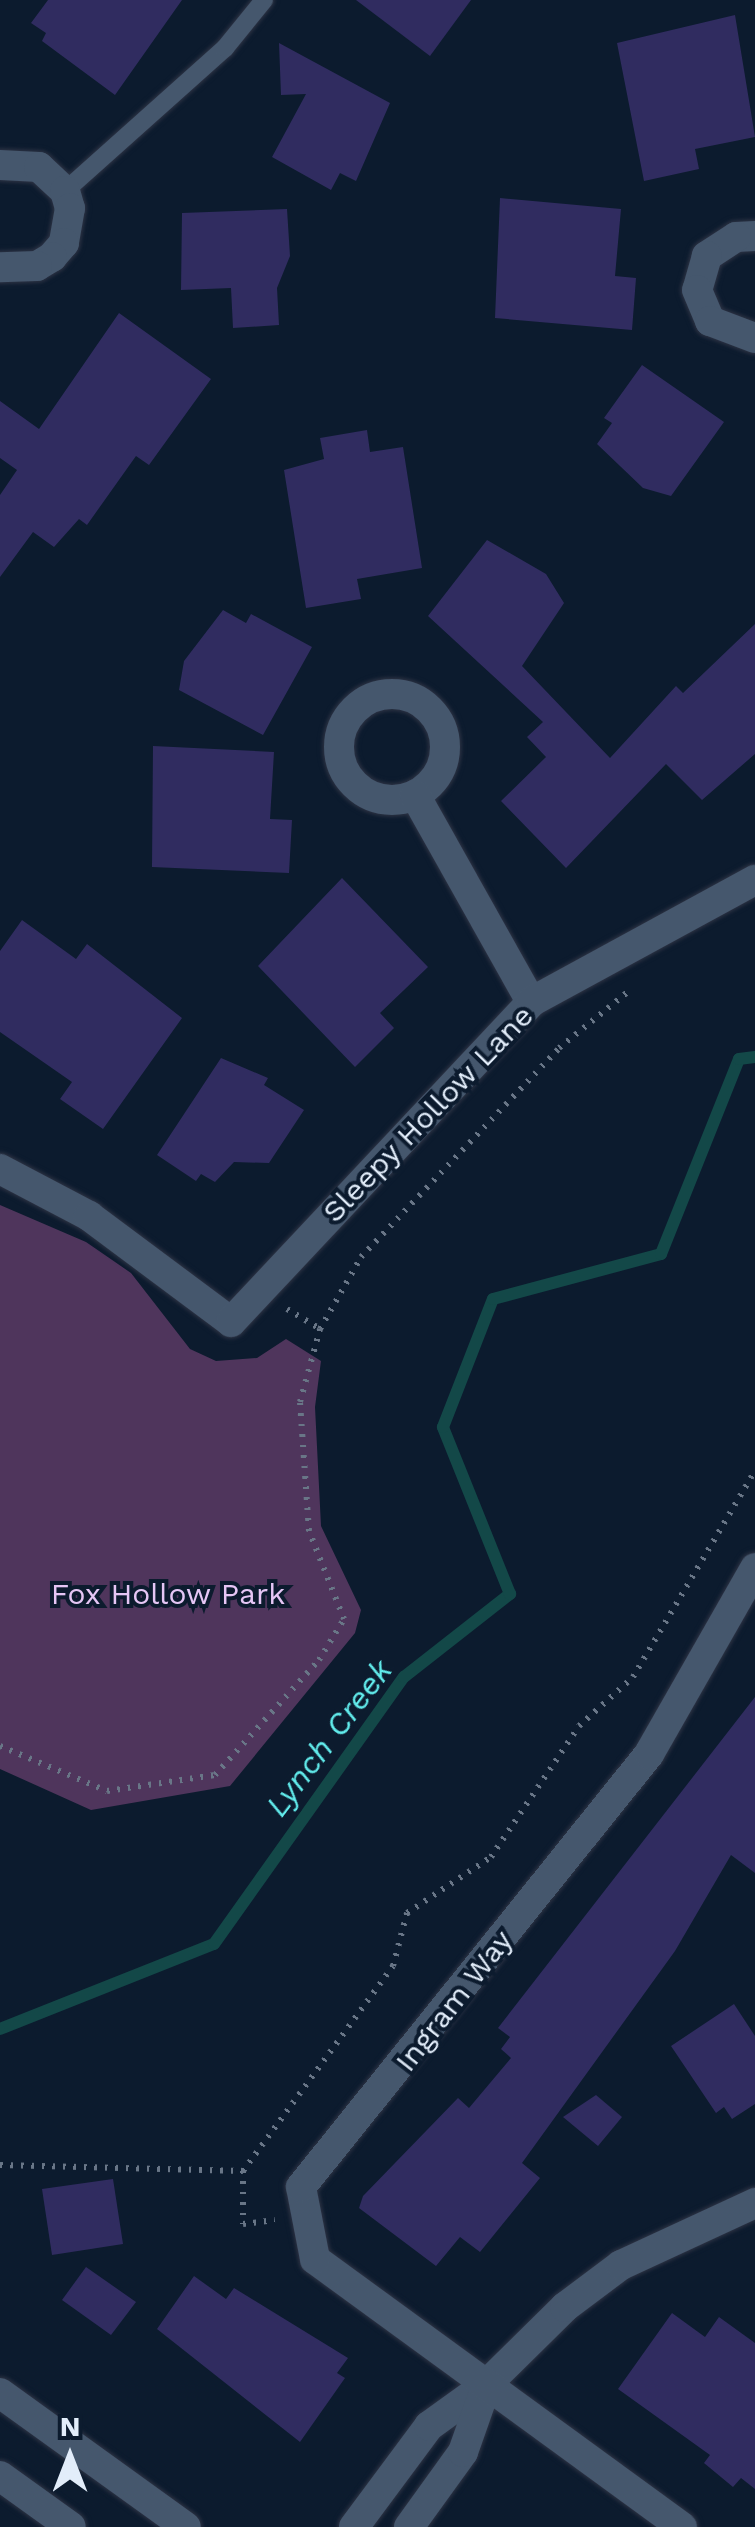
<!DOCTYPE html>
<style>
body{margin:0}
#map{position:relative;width:755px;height:2527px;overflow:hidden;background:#0c1b2e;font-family:"Work Sans",sans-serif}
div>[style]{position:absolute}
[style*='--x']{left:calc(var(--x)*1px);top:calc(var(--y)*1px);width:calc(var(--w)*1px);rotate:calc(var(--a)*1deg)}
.green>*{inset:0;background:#4f355c}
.stream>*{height:12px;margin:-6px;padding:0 6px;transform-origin:6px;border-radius:6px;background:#134848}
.building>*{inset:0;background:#302c60}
.path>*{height:6px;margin-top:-3px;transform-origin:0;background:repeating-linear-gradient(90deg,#697687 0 2.5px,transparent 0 10.5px)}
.roads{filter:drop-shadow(0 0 2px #2d3344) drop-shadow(0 0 2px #2d3344)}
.lane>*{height:18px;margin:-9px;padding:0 9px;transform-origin:9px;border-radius:9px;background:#45576d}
.street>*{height:30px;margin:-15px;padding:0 15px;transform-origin:15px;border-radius:15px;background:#45576d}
.street>.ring{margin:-15px;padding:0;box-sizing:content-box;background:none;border:30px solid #45576d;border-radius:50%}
.secondary>*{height:30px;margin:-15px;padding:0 15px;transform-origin:15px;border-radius:15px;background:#45576d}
span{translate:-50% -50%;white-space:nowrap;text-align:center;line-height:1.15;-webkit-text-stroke:8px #0c1b2e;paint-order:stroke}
.street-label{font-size:30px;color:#e2edfa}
.park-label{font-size:30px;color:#e5c6f5}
.water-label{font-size:32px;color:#62eded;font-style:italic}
.north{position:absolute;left:20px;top:2407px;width:100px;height:100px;-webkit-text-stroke:8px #0c1b2e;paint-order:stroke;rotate:0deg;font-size:28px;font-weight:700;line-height:40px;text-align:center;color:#e2edfa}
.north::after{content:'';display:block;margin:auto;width:35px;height:45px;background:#e2edfa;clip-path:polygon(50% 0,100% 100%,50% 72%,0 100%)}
</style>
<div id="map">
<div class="green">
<div style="clip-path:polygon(0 1205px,86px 1242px,131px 1273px,190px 1349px,216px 1361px,257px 1358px,286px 1339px,321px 1361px,315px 1407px,321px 1526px,361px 1610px,355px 1633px,230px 1786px,91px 1810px,0 1769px)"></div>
</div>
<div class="stream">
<div style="--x:0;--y:2029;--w:230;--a:-21.7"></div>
<div style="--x:214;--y:1944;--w:328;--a:-54.6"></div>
<div style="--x:404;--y:1677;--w:135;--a:-38.1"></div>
<div style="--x:510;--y:1594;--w:180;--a:-111.9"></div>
<div style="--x:443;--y:1427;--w:137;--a:-68.7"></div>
<div style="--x:493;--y:1299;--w:174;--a:-15"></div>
<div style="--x:661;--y:1254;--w:210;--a:-68.2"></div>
<div style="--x:739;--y:1059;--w:16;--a:-7"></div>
</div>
<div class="building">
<div style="clip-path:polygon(48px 0,182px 0,115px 95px,42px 41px,46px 33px,31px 23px)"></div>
<div style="clip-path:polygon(356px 0,471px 0,430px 56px)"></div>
<div style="clip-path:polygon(735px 15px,755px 137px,695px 149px,699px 169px,644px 181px,617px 43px)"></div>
<div style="clip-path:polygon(279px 43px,390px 103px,356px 181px,340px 173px,331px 190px,272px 157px,306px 94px,281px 95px)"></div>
<div style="clip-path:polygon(500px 198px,621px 209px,615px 276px,636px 278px,632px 330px,495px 318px)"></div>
<div style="clip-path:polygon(287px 209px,290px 256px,277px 288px,279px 325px,233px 328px,231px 288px,181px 290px,182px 213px)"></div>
<div style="clip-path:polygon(119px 313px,211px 379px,149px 465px,136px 456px,87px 525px,79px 519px,54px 547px,33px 532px,0 577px,0 495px,17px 470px,0 458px,0 401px,39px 429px)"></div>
<div style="clip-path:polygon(642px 365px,724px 422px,671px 496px,643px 488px,597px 444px,612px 423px,604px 418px)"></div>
<div style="clip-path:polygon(367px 430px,370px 452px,403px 447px,422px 568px,357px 579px,361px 599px,306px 608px,284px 470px,324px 459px,320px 438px)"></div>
<div style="clip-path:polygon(487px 540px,546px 574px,564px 603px,522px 666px,610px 758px,676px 686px,683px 693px,755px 624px,755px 754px,702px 800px,666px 764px,566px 868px,501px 801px,546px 757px,527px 737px,543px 722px,428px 616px)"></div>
<div style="clip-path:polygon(223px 610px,246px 623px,251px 614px,312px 647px,263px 735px,179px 690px,184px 661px)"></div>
<div style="clip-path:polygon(153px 746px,274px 752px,270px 819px,292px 820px,289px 873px,152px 867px)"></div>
<div style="clip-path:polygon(342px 878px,428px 967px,380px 1013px,394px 1028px,355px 1067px,258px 966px)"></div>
<div style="clip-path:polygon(22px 920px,76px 959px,87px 944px,182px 1018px,103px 1129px,60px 1099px,72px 1082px,0 1032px,0 951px)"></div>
<div style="clip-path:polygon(221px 1058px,268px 1078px,264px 1085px,304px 1110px,269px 1163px,234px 1162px,215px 1182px,201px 1174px,196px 1181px,157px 1155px)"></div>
<div style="clip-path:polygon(755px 1697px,755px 1873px,731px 1855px,675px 1951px,522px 2163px,540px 2178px,480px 2252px,460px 2237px,436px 2266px,359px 2208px,363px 2196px,458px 2098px,469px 2108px,511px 2058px,501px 2049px,510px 2037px,498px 2028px)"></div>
<div style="clip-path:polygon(734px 2004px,755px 2036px,755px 2104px,732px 2119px,724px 2107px,716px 2113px,671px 2046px)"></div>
<div style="clip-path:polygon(596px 2095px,622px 2117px,598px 2146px,563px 2117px)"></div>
<div style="clip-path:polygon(113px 2179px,123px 2244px,52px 2255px,42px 2189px)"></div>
<div style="clip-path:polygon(86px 2267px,136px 2302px,111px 2335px,62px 2300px)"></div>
<div style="clip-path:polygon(194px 2276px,226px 2299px,234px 2288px,348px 2358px,337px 2373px,345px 2378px,300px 2442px,157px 2329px)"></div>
<div style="clip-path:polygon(672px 2313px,705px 2337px,719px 2317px,755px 2343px,755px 2489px,741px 2478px,733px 2487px,704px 2463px,710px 2455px,618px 2389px)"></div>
</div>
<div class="path">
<div style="--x:287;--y:1309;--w:39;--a:31"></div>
<div style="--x:0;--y:1746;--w:116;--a:22.8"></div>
<div style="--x:107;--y:1791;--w:109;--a:-8.4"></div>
<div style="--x:215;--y:1775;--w:155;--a:-47.9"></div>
<div style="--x:319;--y:1660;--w:48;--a:-58.6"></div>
<div style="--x:344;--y:1619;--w:95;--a:-111.7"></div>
<div style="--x:309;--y:1531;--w:129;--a:-94"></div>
<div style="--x:300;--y:1402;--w:76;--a:-74.7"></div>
<div style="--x:320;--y:1329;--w:83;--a:-60.3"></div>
<div style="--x:361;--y:1257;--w:288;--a:-46.5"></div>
<div style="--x:559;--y:1048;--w:90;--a:-39.2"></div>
<div style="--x:0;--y:2165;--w:243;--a:1.4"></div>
<div style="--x:243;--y:2171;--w:254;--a:-53.8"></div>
<div style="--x:393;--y:1966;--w:55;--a:-75.2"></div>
<div style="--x:407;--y:1913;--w:101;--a:-33.7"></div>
<div style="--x:491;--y:1857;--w:158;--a:-56.1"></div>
<div style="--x:579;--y:1726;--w:73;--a:-42.2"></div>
<div style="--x:633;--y:1677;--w:239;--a:-59.4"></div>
<div style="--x:243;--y:2171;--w:53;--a:90"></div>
<div style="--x:243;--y:2224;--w:32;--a:-7"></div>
</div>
<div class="roads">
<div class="lane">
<div style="--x:65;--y:191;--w:215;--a:-41.8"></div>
<div style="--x:225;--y:48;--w:62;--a:-50.9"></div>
</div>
<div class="street">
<div style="--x:0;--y:165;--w:39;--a:3"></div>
<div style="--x:39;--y:167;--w:35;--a:43"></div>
<div style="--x:65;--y:191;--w:18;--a:74"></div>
<div style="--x:70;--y:208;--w:36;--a:100"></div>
<div style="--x:64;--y:243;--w:18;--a:131"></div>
<div style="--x:52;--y:257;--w:17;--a:149"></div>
<div style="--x:37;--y:266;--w:37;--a:178"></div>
<div style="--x:755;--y:236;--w:19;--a:177"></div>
<div style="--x:736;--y:237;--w:35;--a:147"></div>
<div style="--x:707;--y:256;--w:35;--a:106"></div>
<div style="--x:697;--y:290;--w:34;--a:67"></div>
<div style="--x:710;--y:321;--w:48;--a:20.7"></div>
<div class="ring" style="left:339px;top:694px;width:76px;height:76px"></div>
<div style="--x:415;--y:795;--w:237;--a:60.7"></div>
<div style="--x:0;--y:1169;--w:101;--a:27.8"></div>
<div style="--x:89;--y:1216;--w:177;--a:36.7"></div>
<div style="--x:231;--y:1322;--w:439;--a:-46.8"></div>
<div style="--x:531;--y:1002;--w:255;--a:-28.6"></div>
<div style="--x:354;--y:2527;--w:126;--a:-53.4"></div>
<div style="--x:429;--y:2426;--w:72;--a:-35.9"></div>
<div style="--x:487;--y:2384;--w:110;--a:-44.6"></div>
<div style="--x:565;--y:2307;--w:70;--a:-36.9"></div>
<div style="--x:621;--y:2265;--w:148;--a:-24.8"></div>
<div style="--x:409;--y:2527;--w:92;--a:-54.2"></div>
<div style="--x:463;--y:2452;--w:72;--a:-70.6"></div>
<div style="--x:682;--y:2527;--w:454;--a:-143.9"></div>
<div style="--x:315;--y:2259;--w:73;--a:-101"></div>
<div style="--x:301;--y:2187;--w:556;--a:-51.21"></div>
<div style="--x:649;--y:1754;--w:214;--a:-60.3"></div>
</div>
<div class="secondary">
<div style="--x:0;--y:2393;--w:229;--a:35.8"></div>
<div style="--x:0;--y:2476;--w:87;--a:35.7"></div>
</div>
</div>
<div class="street-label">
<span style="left:428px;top:1114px;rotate:-46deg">Sleepy Hollow Lane</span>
<span style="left:454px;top:2001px;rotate:-52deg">Ingram Way</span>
</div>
<div class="park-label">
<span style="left:168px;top:1594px">Fox Hollow Park</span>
</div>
<div class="water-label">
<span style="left:329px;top:1738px;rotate:-53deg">Lynch Creek</span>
</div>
<div class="north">N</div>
</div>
